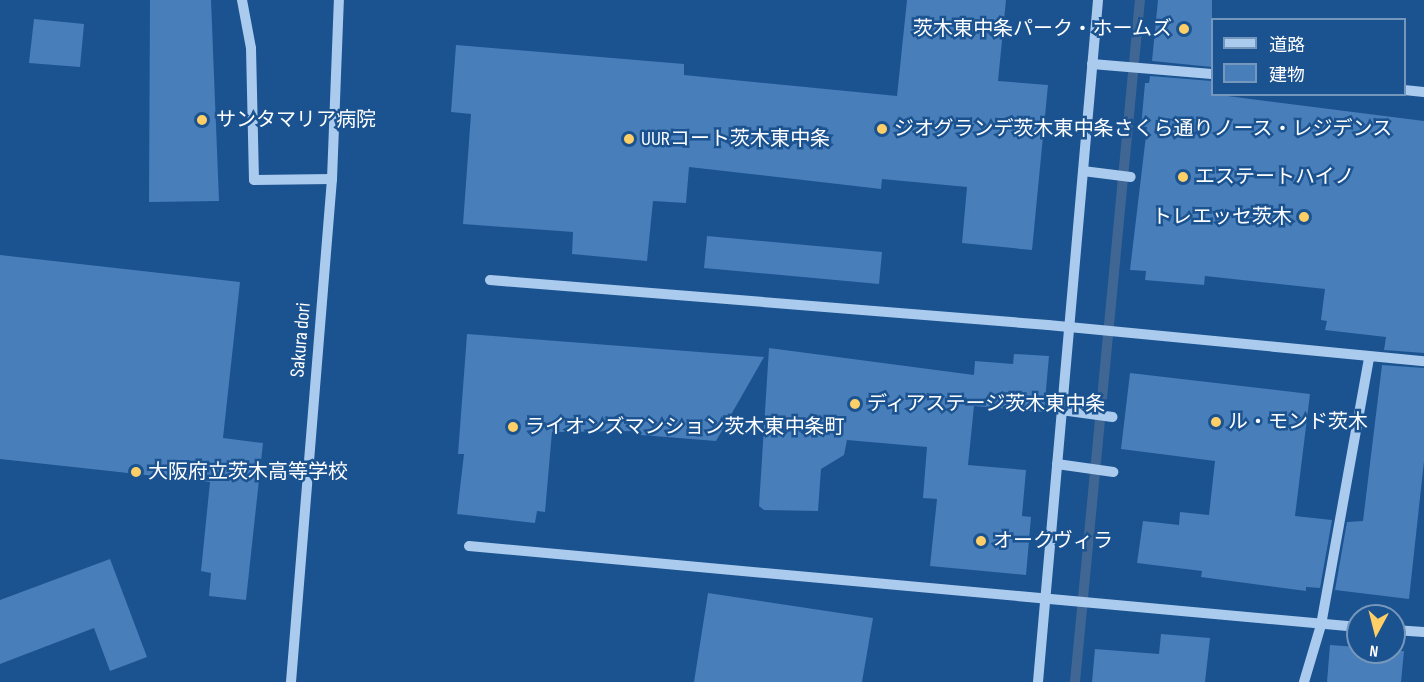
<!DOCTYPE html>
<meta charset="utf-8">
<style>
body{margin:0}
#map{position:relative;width:1424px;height:682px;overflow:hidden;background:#1b5290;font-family:"Sofia Sans Condensed","Noto Sans JP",sans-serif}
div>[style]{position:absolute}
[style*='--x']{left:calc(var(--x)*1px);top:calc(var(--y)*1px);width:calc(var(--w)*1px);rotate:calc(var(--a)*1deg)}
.stream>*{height:10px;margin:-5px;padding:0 5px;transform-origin:5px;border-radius:5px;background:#406794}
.building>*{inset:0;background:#487eb9}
.minor>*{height:10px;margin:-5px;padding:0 5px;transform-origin:5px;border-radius:5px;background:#aacbee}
.dots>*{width:16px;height:16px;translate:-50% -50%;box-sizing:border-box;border:3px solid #1b5290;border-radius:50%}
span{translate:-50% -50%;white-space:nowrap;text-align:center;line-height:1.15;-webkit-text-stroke:5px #1b5290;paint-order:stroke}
.poi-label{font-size:20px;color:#fff}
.right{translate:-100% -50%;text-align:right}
.left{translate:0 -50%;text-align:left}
.street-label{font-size:20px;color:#fff}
.legend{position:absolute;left:1211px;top:18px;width:195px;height:78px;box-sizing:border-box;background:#1b5290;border:2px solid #7697bc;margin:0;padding:8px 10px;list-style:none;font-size:18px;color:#fff}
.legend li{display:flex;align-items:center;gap:12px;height:30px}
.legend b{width:30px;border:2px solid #7697bc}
.north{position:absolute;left:1346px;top:604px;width:60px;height:60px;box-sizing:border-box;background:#1b5290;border:2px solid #7697bc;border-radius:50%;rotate:187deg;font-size:16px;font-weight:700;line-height:24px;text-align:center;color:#fff}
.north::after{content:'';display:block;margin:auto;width:21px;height:27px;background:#ffcf67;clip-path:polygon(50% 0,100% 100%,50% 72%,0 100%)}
</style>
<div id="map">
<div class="stream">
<div style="--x:1075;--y:682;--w:685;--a:-84.56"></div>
</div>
<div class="building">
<div style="clip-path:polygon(150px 0,211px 0,219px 201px,149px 202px)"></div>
<div style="clip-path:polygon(907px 0,1006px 0,998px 81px,1048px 85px,1032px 250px,962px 243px,967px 187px,882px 179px,881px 189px,689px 167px,686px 203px,653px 201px,647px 261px,572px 254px,573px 232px,463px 224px,471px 114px,451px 112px,456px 45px,684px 64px,684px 75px,897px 96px)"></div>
<div style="clip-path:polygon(1158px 0,1212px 0,1212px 67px,1152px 61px)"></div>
<div style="clip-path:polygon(34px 19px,84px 24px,80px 67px,29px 63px)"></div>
<div style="clip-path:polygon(1150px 76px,1212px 81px,1212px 94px,1424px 121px,1424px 353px,1384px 350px,1386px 337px,1325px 330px,1327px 321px,1321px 320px,1325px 289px,1205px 276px,1204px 285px,1145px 280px,1146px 271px,1130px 270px,1147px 127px,1141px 127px,1145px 83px,1149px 83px)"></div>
<div style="clip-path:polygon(707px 236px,882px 252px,879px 284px,704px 268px)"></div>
<div style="clip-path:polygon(0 255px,240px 282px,223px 438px,263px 443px,246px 600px,209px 596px,211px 573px,201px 571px,210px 482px,0 459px)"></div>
<div style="clip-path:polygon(467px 334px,764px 357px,716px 441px,641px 435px,641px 431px,552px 432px,545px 512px,537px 511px,535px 523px,457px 514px,464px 454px,458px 454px)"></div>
<div style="clip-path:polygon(769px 348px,974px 375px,975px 361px,1013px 364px,1014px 354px,1049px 356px,1044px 412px,974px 406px,968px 465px,1026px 470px,1022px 516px,1031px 517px,1026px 575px,930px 566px,937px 499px,923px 498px,927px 447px,847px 440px,844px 455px,821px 469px,818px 511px,764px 510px,759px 506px)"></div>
<div style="clip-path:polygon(1382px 365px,1424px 368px,1424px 461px,1409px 599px,1335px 590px,1347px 522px,1363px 521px)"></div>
<div style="clip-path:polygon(1130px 373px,1310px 394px,1295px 516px,1332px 520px,1320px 588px,1306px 587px,1306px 591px,1201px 577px,1202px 571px,1137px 563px,1143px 521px,1179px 525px,1180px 512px,1209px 515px,1215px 461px,1121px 449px)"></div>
<div style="clip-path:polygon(110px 559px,147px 657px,110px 671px,94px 628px,0 664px,0 600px)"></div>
<div style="clip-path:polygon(708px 593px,873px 618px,862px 682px,694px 682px)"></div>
<div style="clip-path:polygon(1161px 634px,1210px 638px,1205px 682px,1092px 682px,1095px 649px,1159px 654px)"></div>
<div style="clip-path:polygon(1330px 645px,1358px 647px,1358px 652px,1404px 651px,1401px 682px,1327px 682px)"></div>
</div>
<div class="minor">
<div style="--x:242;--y:0;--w:49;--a:79.4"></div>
<div style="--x:251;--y:48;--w:132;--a:88.7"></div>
<div style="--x:254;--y:180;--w:78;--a:-0.7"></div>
<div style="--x:1092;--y:64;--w:120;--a:4.8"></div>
<div style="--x:1404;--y:90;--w:20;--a:6"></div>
<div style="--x:1083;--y:171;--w:48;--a:7.1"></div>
<div style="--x:490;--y:280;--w:560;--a:4.61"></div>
<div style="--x:1048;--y:325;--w:378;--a:5.5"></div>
<div style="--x:1061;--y:410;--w:52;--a:7.7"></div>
<div style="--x:1057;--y:464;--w:57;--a:8.1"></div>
<div style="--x:469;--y:546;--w:893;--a:5.21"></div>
<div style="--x:1394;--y:630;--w:30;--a:4"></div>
<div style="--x:291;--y:682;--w:505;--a:-85.34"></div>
<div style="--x:332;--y:179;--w:179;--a:-87.8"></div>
<div style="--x:1038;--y:682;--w:685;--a:-84.97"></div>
<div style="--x:1304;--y:682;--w:59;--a:-73.4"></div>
<div style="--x:1321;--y:625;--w:272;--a:-79.8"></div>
</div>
<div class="dots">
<div style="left:1184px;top:29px;background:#ffcf67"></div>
<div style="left:202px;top:120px;background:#ffcf67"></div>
<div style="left:882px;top:129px;background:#ffcf67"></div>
<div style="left:629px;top:139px;background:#ffcf67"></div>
<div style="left:1183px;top:177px;background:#ffcf67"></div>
<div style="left:1304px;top:217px;background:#ffcf67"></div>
<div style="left:855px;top:404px;background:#ffcf67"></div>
<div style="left:1216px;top:422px;background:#ffcf67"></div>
<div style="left:513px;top:427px;background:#ffcf67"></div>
<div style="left:136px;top:472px;background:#ffcf67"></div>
<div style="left:981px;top:541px;background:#ffcf67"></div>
</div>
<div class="poi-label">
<span class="right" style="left:1172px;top:29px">茨木東中条パーク・ホームズ</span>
<span class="left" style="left:216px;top:120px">サンタマリア病院</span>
<span class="left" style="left:894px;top:129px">ジオグランデ茨木東中条さくら通りノース・レジデンス</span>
<span class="left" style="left:641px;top:139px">UURコート茨木東中条</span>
<span class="left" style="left:1195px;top:177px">エステートハイノ</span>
<span class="right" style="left:1292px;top:217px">トレエッセ茨木</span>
<span class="left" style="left:867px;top:404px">ディアステージ茨木東中条</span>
<span class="left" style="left:1228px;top:422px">ル・モンド茨木</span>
<span class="left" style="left:525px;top:427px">ライオンズマンション茨木東中条町</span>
<span class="left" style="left:148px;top:472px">大阪府立茨木高等学校</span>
<span class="left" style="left:993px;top:541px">オークヴィラ</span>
</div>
<div class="street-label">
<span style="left:301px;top:340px;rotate:-85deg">Sakura dori</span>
</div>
<ul class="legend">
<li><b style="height:8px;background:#aacbee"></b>道路</li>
<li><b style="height:16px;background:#487eb9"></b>建物</li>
</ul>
<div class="north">N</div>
</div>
